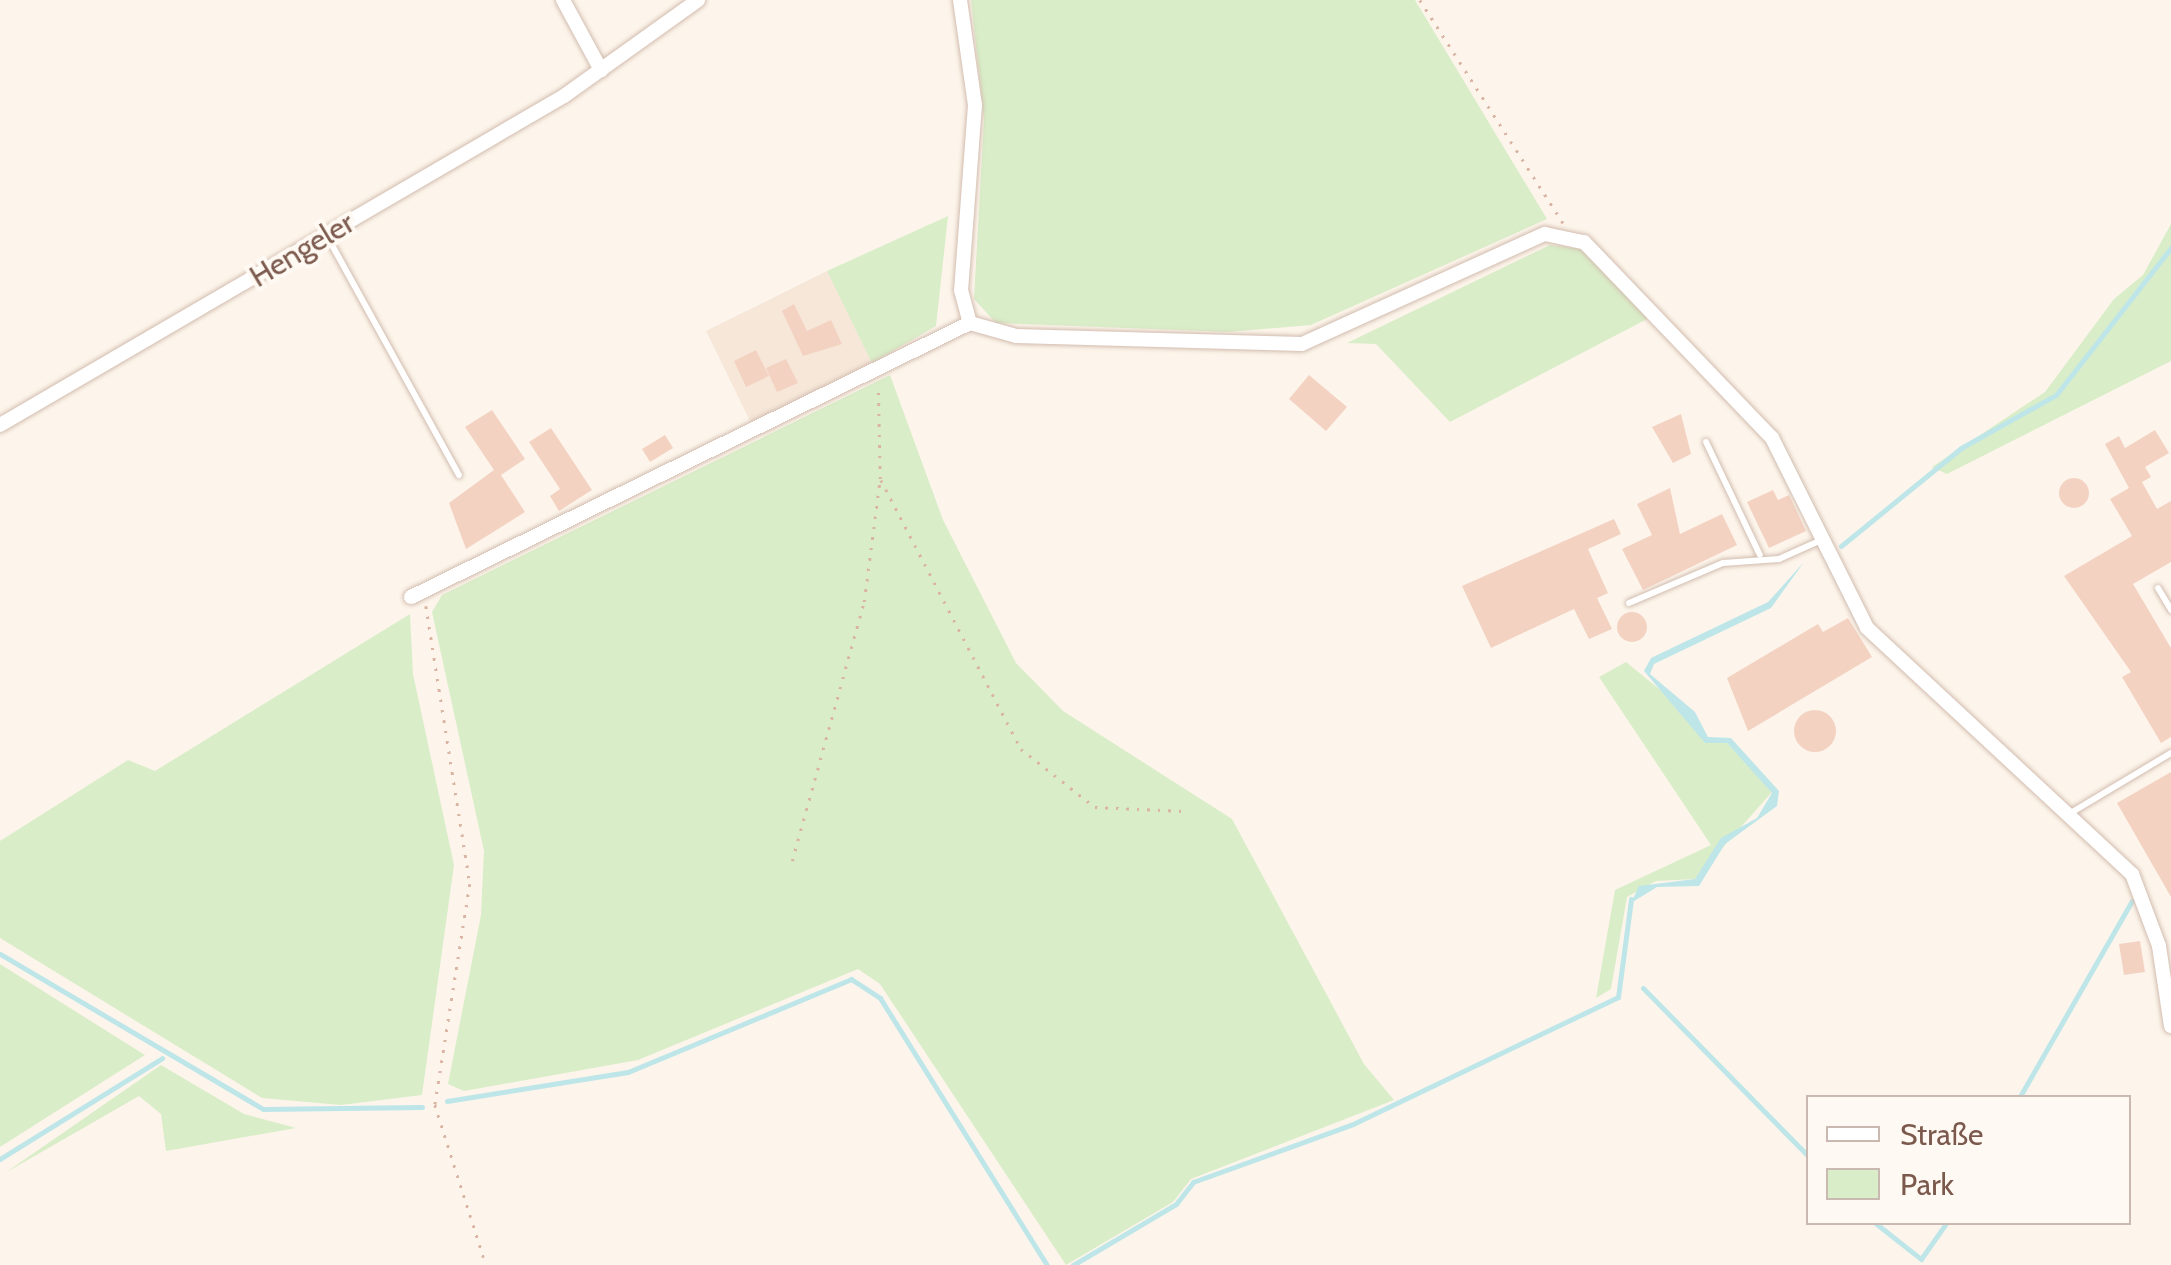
<!DOCTYPE html>
<meta charset="utf-8">
<style>
body{margin:0}
#map{position:relative;width:2171px;height:1265px;overflow:hidden;background:#fdf5eb;font-family:Cabin,sans-serif}
div>[style]{position:absolute}
[style*='--x']{left:calc(var(--x)*1px);top:calc(var(--y)*1px);width:calc(var(--w)*1px);rotate:calc(var(--a)*1deg)}
.residential>*{inset:0;background:#f6e7d9}
.green>*{inset:0;background:#d9edc8}
.water>*{inset:0;background:#bee6e9}
.stream>*{height:5px;margin:-2.5px;padding:0 2.5px;transform-origin:2.5px;border-radius:2.5px;background:#bee6e9}
.building>*{inset:0;background:#f4d2c2}
.round{border-radius:50%}
.path>*{height:2.5px;margin-top:-1.25px;transform-origin:0;background:repeating-linear-gradient(90deg,#dab5a3 0 2.5px,transparent 0 10.5px)}
.roads{filter:drop-shadow(0 0 2px #d2bcaf) drop-shadow(0 0 2px #d2bcaf)}
.service>*{height:6px;margin:-3px;padding:0 3px;transform-origin:3px;border-radius:3px;background:#fff}
.minor>*{height:14px;margin:-7px;padding:0 7px;transform-origin:7px;border-radius:7px;background:#fff}
span{translate:-50% -50%;white-space:nowrap;text-align:center;line-height:1.15;-webkit-text-stroke:8px #fff9f3;paint-order:stroke}
.street-label{font-size:30px;color:#7b594c}
.legend{position:absolute;left:1806px;top:1095px;width:325px;height:130px;box-sizing:border-box;background:#fff9f3;border:2px solid #cab9b0;margin:0;padding:12px 18px;list-style:none;font-size:30px;color:#7b594c}
.legend li{display:flex;align-items:center;gap:20px;height:50px}
.legend b{width:50px;border:2px solid #cab9b0}
</style>
<div id="map">
<div class="residential">
<div style="clip-path:polygon(829px 270px,872px 363px,751px 423px,706px 331px)"></div>
</div>
<div class="green">
<div style="clip-path:polygon(971px 0,1415px 0,1547px 219px,1311px 325px,1228px 332px,996px 323px,974px 299px,984px 120px)"></div>
<div style="clip-path:polygon(948px 216px,936px 326px,872px 363px,827px 271px)"></div>
<div style="clip-path:polygon(2171px 224px,2171px 361px,1947px 474px,1932px 467px,2045px 392px,2114px 299px,2143px 275px)"></div>
<div style="clip-path:polygon(1550px 245px,1580px 249px,1649px 318px,1450px 422px,1376px 344px,1347px 343px)"></div>
<div style="clip-path:polygon(890px 375px,943px 520px,1016px 663px,1063px 711px,1232px 819px,1364px 1064px,1394px 1100px,1191px 1179px,1173px 1202px,1066px 1265px,880px 984px,858px 969px,638px 1060px,464px 1091px,448px 1084px,481px 915px,484px 851px,432px 612px,442px 595px)"></div>
<div style="clip-path:polygon(410px 614px,413px 674px,454px 865px,422px 1095px,341px 1105px,262px 1098px,0 938px,0 841px,128px 760px,155px 771px)"></div>
<div style="clip-path:polygon(1626px 662px,1680px 706px,1705px 743px,1727px 743px,1772px 792px,1695px 879px,1656px 881px,1627px 897px,1611px 989px,1596px 998px,1615px 890px,1711px 845px,1599px 677px)"></div>
<div style="clip-path:polygon(0 964px,145px 1055px,0 1147px)"></div>
<div style="clip-path:polygon(161px 1065px,244px 1114px,296px 1128px,166px 1151px,161px 1114px,139px 1096px,5px 1173px)"></div>
</div>
<div class="water">
<div style="clip-path:polygon(1804px 562px,1771px 608px,1654px 664px,1650px 674px,1695px 712px,1708px 737px,1731px 738px,1779px 791px,1777px 806px,1725px 844px,1699px 886px,1657px 887px,1631px 903px,1639px 886px,1695px 879px,1721px 838px,1757px 818px,1772px 793px,1727px 743px,1705px 743px,1644px 671px,1651px 658px,1768px 602px)"></div>
</div>
<div class="stream">
<div style="--x:1841;--y:546;--w:155;--a:-39.2"></div>
<div style="--x:1961;--y:448;--w:109;--a:-29.2"></div>
<div style="--x:2056;--y:395;--w:187;--a:-52"></div>
<div style="--x:0;--y:954;--w:305;--a:30.5"></div>
<div style="--x:263;--y:1109;--w:159;--a:-0.7"></div>
<div style="--x:1643;--y:988;--w:235;--a:45.5"></div>
<div style="--x:2019;--y:1098;--w:227;--a:-60.2"></div>
<div style="--x:447;--y:1101;--w:183;--a:-9.1"></div>
<div style="--x:628;--y:1072;--w:242;--a:-22.6"></div>
<div style="--x:851;--y:979;--w:35;--a:33"></div>
<div style="--x:880;--y:998;--w:315;--a:58"></div>
<div style="--x:0;--y:1159;--w:191;--a:-31.9"></div>
<div style="--x:1874;--y:1222;--w:60;--a:38.2"></div>
<div style="--x:1921;--y:1259;--w:45;--a:-54.9"></div>
<div style="--x:1073;--y:1265;--w:120;--a:-30.6"></div>
<div style="--x:1176;--y:1204;--w:28;--a:-52"></div>
<div style="--x:1193;--y:1182;--w:170;--a:-19.9"></div>
<div style="--x:1353;--y:1124;--w:294;--a:-25.6"></div>
<div style="--x:1618;--y:997;--w:99;--a:-82.4"></div>
</div>
<div class="building">
<div style="clip-path:polygon(794px 304px,807px 331px,831px 320px,842px 344px,803px 356px,782px 311px)"></div>
<div style="clip-path:polygon(756px 350px,769px 376px,746px 387px,734px 361px)"></div>
<div style="clip-path:polygon(786px 359px,798px 383px,777px 392px,766px 368px)"></div>
<div style="clip-path:polygon(1309px 375px,1347px 407px,1326px 431px,1289px 399px)"></div>
<div style="clip-path:polygon(492px 410px,525px 459px,501px 475px,525px 512px,466px 549px,449px 503px,494px 470px,465px 427px)"></div>
<div style="clip-path:polygon(1681px 414px,1691px 454px,1673px 463px,1652px 427px)"></div>
<div style="clip-path:polygon(551px 428px,592px 490px,559px 511px,550px 496px,560px 489px,529px 442px)"></div>
<div style="clip-path:polygon(2155px 430px,2169px 453px,2145px 467px,2151px 477px,2142px 482px,2157px 509px,2171px 501px,2171px 562px,2133px 584px,2171px 648px,2171px 737px,2161px 743px,2122px 677px,2131px 672px,2064px 576px,2132px 536px,2110px 499px,2129px 488px,2105px 444px,2119px 436px,2125px 448px)"></div>
<div style="clip-path:polygon(665px 435px,673px 448px,650px 462px,642px 449px)"></div>
<div class="round" style="left:2059px;top:478px;width:30px;height:30px"></div>
<div style="clip-path:polygon(1670px 488px,1680px 534px,1722px 514px,1737px 545px,1643px 590px,1622px 549px,1652px 535px,1637px 504px)"></div>
<div style="clip-path:polygon(1773px 490px,1778px 500px,1789px 495px,1806px 531px,1769px 548px,1747px 502px)"></div>
<div style="clip-path:polygon(1614px 519px,1621px 534px,1588px 549px,1608px 593px,1597px 598px,1612px 629px,1589px 639px,1574px 609px,1491px 648px,1462px 586px)"></div>
<div class="round" style="left:1617px;top:612px;width:30px;height:30px"></div>
<div style="clip-path:polygon(1848px 618px,1872px 657px,1748px 731px,1727px 678px,1818px 624px,1823px 632px)"></div>
<div class="round" style="left:1794px;top:710px;width:42px;height:42px"></div>
<div style="clip-path:polygon(2171px 772px,2171px 897px,2117px 803px)"></div>
<div style="clip-path:polygon(2140px 941px,2145px 972px,2124px 975px,2119px 944px)"></div>
</div>
<div class="path">
<div style="--x:1420;--y:0;--w:265;--a:57.3"></div>
<div style="--x:881;--y:480;--w:303;--a:62.5"></div>
<div style="--x:1021;--y:749;--w:94;--a:38.1"></div>
<div style="--x:1095;--y:807;--w:89;--a:2.6"></div>
<div style="--x:426;--y:606;--w:281;--a:81"></div>
<div style="--x:470;--y:884;--w:224;--a:99"></div>
<div style="--x:435;--y:1105;--w:168;--a:72.3"></div>
<div style="--x:792;--y:861;--w:269;--a:-74.5"></div>
<div style="--x:864;--y:602;--w:124;--a:-82.6"></div>
<div style="--x:880;--y:479;--w:93;--a:-91.2"></div>
</div>
<div class="roads">
<div class="service">
<div style="--x:327;--y:236;--w:273;--a:61.1"></div>
<div style="--x:1706;--y:442;--w:125;--a:64.5"></div>
<div style="--x:2158;--y:588;--w:26;--a:59"></div>
<div style="--x:1629;--y:603;--w:102;--a:-23.1"></div>
<div style="--x:1723;--y:563;--w:56;--a:-4.1"></div>
<div style="--x:1779;--y:559;--w:44;--a:-24.2"></div>
<div style="--x:2069;--y:814;--w:119;--a:-30.9"></div>
</div>
<div class="minor">
<div style="--x:563;--y:0;--w:80;--a:61.5"></div>
<div style="--x:960;--y:0;--w:106;--a:81.9"></div>
<div style="--x:975;--y:105;--w:186;--a:94.3"></div>
<div style="--x:961;--y:290;--w:34;--a:75"></div>
<div style="--x:970;--y:323;--w:48;--a:15.8"></div>
<div style="--x:1016;--y:336;--w:286;--a:1.6"></div>
<div style="--x:1302;--y:344;--w:267;--a:-24.4"></div>
<div style="--x:1545;--y:234;--w:40;--a:12"></div>
<div style="--x:1584;--y:242;--w:272;--a:46.2"></div>
<div style="--x:1772;--y:438;--w:212;--a:63.4"></div>
<div style="--x:1867;--y:628;--w:362;--a:42.9"></div>
<div style="--x:2132;--y:874;--w:77;--a:69.4"></div>
<div style="--x:2159;--y:946;--w:81;--a:81.5"></div>
<div style="--x:0;--y:425;--w:653;--a:-30.26"></div>
<div style="--x:564;--y:96;--w:165;--a:-35.6"></div>
<div style="--x:411;--y:597;--w:623;--a:-26.11"></div>
</div>
</div>
<div class="street-label">
<span style="left:302px;top:250px;rotate:-31deg">Hengeler</span>
</div>
<ul class="legend">
<li><b style="height:12px;background:#fff"></b>Straße</li>
<li><b style="height:28px;background:#d9edc8"></b>Park</li>
</ul>
</div>
